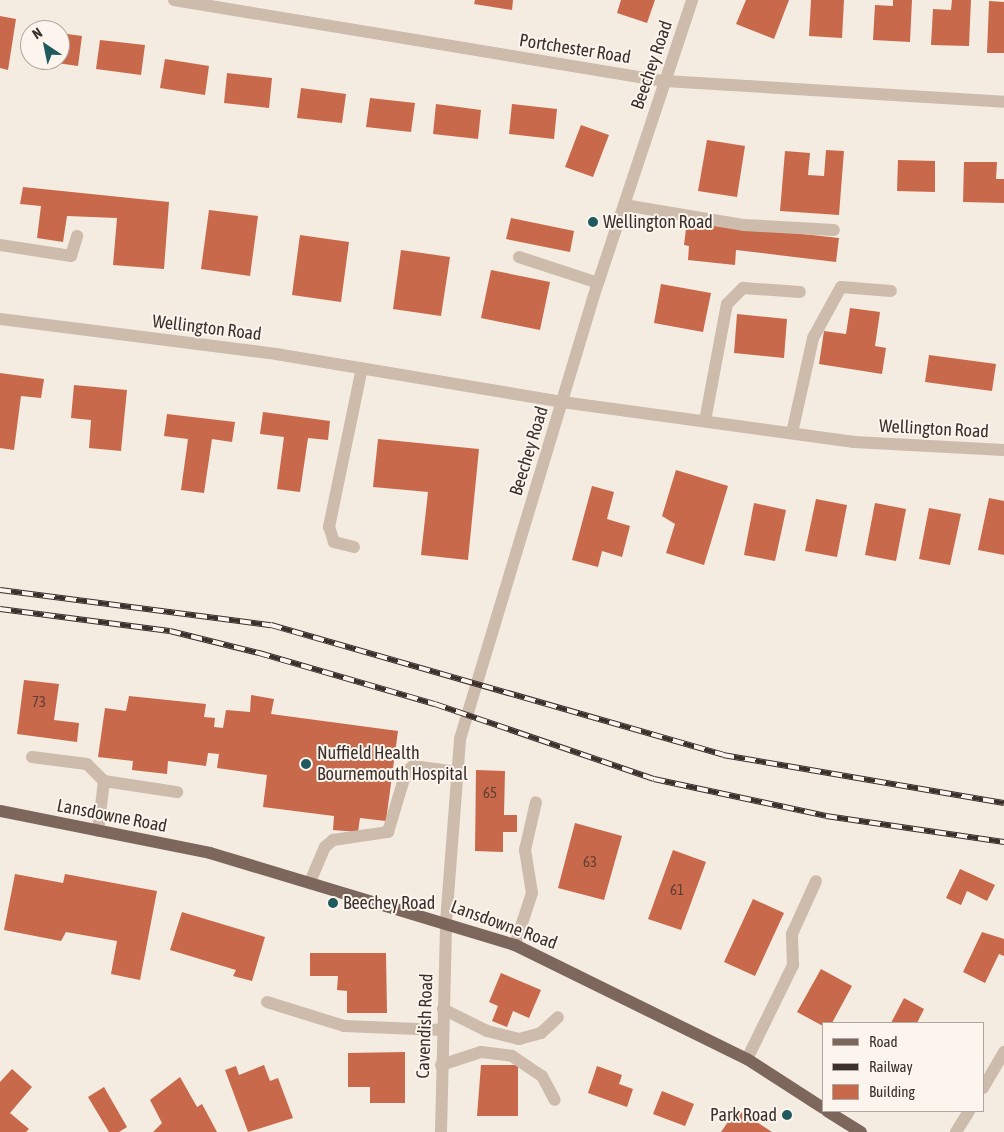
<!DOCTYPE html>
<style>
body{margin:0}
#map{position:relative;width:1004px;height:1132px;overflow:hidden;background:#f4ebe1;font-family:"Asap Condensed",sans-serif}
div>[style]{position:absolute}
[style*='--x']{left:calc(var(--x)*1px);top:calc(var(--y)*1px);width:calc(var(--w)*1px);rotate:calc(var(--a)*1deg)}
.building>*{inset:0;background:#c8694b}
.minor>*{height:12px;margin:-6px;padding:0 6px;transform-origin:6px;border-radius:6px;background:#cdbbac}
.major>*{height:12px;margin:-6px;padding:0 6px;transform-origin:6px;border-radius:6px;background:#7d675c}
.rail>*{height:5.5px;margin-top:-2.75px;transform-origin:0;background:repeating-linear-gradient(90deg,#fbf5ee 0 11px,#3b302b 0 22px);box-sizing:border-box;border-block:1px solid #3b302b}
.dots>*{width:14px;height:14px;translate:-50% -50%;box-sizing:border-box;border:2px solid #fbf5ee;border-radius:50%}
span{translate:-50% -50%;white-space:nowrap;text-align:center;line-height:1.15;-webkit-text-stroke:4px #fbf5ee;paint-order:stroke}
.number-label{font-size:15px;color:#5e3e33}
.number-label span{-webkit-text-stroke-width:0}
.street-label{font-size:18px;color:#3b302b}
.poi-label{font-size:18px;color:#3b302b}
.left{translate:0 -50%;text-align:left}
.right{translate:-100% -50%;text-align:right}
.legend{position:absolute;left:822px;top:1022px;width:162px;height:90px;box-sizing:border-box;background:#fbf5ee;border:1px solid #aea6a0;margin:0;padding:6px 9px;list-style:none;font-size:15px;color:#3b302b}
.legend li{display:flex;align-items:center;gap:10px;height:25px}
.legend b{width:25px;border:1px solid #aea6a0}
.north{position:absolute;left:20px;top:20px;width:50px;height:50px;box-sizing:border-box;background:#fbf5ee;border:1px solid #aea6a0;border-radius:50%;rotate:326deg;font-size:14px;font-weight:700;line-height:20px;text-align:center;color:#3b302b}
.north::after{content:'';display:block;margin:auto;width:18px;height:22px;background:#1f5a5e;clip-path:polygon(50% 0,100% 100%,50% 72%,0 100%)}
</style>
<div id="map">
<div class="building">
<div style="clip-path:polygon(475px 0,513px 0,512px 10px,474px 4px)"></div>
<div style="clip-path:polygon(621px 0,655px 0,647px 23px,617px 13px)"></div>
<div style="clip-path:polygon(746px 0,789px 0,774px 39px,736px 24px)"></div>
<div style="clip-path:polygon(811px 0,844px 0,842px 38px,809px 36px)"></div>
<div style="clip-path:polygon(893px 0,912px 0,910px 42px,873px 40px,875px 5px,893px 6px)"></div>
<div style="clip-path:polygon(952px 0,971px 0,969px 46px,931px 45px,933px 9px,951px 10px)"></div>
<div style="clip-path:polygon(989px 1px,1004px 2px,1004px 53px,987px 53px)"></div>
<div style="clip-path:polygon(0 16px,16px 19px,8px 70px,0 68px)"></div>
<div style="clip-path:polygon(60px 33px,82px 36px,78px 66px,43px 61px,60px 60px)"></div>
<div style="clip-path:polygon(100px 40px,145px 45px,141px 75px,96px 69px)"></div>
<div style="clip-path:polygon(165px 59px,209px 66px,205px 95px,160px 88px)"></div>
<div style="clip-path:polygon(227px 73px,272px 78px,269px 108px,224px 103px)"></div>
<div style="clip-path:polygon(301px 88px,346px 94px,342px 123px,297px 118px)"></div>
<div style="clip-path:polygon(370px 98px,415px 103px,411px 132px,366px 127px)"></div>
<div style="clip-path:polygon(436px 104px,481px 110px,478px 139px,433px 134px)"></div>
<div style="clip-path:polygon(512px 104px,557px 109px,554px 139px,509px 134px)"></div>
<div style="clip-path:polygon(581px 125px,609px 135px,593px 177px,565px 167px)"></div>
<div style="clip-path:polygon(707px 140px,745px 146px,737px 197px,698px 191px)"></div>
<div style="clip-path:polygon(826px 150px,844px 151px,839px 215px,780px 211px,785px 151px,810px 153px,808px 175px,824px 176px)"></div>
<div style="clip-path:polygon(898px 160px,935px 161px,935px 192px,897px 191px)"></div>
<div style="clip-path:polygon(964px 162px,997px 162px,996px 179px,1004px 179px,1004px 203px,963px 202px)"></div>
<div style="clip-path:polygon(23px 187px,169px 202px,164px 269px,113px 265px,117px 218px,67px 216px,63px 242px,37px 238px,41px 206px,20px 204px)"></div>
<div style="clip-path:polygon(209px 210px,258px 216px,250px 276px,201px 269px)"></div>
<div style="clip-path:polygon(511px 218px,574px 231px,570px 252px,506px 239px)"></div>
<div style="clip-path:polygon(687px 221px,839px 238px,836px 262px,736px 250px,735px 265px,688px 260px,689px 246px,684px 245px)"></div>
<div style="clip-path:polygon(300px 235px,349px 242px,341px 302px,292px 295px)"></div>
<div style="clip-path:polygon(401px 250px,450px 257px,441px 316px,393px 309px)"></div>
<div style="clip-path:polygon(491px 270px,550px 282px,540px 330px,481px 318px)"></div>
<div style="clip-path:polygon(661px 284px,711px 293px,703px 332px,654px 323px)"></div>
<div style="clip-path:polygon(850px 308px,880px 312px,875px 346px,886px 348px,882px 374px,819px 364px,824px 331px,846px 334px)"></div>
<div style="clip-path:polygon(737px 314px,787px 319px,784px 358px,734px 353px)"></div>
<div style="clip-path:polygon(929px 355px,996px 364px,992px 391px,925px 382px)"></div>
<div style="clip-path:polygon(0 373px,44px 379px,41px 398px,21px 396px,14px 450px,0 448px)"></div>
<div style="clip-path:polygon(74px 385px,127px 390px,121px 451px,89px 448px,91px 420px,71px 418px)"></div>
<div style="clip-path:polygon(263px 412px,330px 421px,328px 440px,308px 438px,300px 492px,277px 489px,284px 437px,260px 434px)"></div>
<div style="clip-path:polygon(167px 414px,235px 422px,232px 442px,212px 439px,204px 493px,181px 490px,188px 439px,164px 436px)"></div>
<div style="clip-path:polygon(378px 439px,479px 449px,468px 560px,421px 555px,428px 492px,373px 487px)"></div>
<div style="clip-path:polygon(676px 470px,728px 486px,704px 565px,666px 553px,675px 524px,662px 516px)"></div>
<div style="clip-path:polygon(592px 486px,614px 492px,607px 519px,630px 526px,622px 557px,602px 551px,598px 567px,572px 560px)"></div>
<div style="clip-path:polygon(989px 498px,1004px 501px,1004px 555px,978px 550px)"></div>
<div style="clip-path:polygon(816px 499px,847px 505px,837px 557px,805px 551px)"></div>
<div style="clip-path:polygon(754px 503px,786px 510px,775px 561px,744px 555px)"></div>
<div style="clip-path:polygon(875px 503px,906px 509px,896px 561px,865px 555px)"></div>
<div style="clip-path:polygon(929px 508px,961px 514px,950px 565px,919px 559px)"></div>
<div style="clip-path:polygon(24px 680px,59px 684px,54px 720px,79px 723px,77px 742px,17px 734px)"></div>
<div style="clip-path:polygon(251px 695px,274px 699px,271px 714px,398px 731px,386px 821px,360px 818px,358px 832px,333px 830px,334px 816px,263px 807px,267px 775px,217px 768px,219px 754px,208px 753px,206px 766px,168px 761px,167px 774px,132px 770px,133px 761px,98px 757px,105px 708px,126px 711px,129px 696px,206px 704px,204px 717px,215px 718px,214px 727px,223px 728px,226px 710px,250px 712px)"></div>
<div style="clip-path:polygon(476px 770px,505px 771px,504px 815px,517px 815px,517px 832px,503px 832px,503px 852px,475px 851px)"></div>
<div style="clip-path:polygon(575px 823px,622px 836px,604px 900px,558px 888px)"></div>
<div style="clip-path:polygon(673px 850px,706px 862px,681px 930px,648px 919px)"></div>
<div style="clip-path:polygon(960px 869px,995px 885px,987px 901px,967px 891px,961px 905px,946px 898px)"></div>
<div style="clip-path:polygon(15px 874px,63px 883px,65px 874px,157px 891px,140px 980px,111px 974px,117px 941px,66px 932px,61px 941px,4px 930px)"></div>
<div style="clip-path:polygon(753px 899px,784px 913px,755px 976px,724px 962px)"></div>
<div style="clip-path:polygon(182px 912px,265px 937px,252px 981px,233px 976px,236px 970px,170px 950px)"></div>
<div style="clip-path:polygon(982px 932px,1004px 939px,1004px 956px,999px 954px,985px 983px,963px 972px)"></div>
<div style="clip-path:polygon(310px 953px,386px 953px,387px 1013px,347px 1013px,347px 991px,337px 990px,338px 976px,310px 976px)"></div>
<div style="clip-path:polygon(821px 969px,852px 986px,832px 1023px,823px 1026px,797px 1012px)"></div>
<div style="clip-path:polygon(501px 973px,541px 990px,529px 1018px,513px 1011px,507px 1027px,492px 1021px,498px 1006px,489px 1002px)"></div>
<div style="clip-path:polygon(904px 998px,924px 1009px,917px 1023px,891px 1023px)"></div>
<div style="clip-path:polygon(405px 1052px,405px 1103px,370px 1103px,370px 1087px,348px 1087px,348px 1053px)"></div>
<div style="clip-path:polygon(264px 1065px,270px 1081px,278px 1078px,293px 1118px,248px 1132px,225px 1070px,236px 1066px,239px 1075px)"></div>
<div style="clip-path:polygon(481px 1065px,518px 1065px,518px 1116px,477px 1116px)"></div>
<div style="clip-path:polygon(597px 1066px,622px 1075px,619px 1084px,633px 1089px,627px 1107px,588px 1093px)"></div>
<div style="clip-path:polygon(12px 1069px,32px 1087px,10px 1113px,29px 1129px,26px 1132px,0 1132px,0 1082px)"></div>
<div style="clip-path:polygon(180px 1077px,197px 1107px,202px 1104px,217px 1132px,153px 1132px,162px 1123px,150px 1100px)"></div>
<div style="clip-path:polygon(104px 1087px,127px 1127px,119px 1132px,109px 1132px,88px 1097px)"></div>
<div style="clip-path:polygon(662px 1091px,694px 1104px,685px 1126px,653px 1114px)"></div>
<div style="clip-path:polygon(737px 1109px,772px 1132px,721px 1132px)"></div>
</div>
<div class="minor">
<div style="--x:174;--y:0;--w:498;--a:9.4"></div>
<div style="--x:665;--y:81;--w:340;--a:3.5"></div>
<div style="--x:624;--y:205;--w:122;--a:9.5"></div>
<div style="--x:744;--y:225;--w:90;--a:3.2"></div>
<div style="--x:0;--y:245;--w:72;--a:8.8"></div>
<div style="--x:71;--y:256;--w:21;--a:-73"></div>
<div style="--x:519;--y:257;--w:83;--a:18.2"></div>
<div style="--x:0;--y:319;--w:278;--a:7.2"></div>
<div style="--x:276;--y:354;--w:290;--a:9.5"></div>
<div style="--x:562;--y:402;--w:295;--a:7.8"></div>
<div style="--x:854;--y:442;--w:150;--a:3.1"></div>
<div style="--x:705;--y:421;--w:119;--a:-79.4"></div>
<div style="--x:727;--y:304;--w:23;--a:-45"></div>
<div style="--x:743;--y:288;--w:57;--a:4"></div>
<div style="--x:792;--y:433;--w:97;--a:-77.5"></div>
<div style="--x:813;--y:338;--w:58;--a:-61.2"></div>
<div style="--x:841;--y:287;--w:50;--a:4.6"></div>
<div style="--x:354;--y:547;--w:21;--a:-166"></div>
<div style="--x:334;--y:542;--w:16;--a:-108"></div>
<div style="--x:329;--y:527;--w:162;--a:-78.3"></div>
<div style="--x:32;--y:757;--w:55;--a:7.3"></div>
<div style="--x:87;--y:764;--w:24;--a:45"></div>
<div style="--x:98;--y:831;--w:50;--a:-83.2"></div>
<div style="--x:104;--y:781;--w:74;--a:8.6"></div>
<div style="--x:310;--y:882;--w:38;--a:-67"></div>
<div style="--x:325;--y:847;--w:11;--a:-41"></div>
<div style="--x:333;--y:840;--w:56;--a:-8.3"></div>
<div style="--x:388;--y:832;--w:63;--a:-73.3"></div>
<div style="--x:406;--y:772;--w:9;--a:-41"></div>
<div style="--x:413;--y:766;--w:45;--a:7.6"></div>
<div style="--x:515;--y:945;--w:55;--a:-71.9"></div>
<div style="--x:532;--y:893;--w:44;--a:-99.2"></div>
<div style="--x:525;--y:850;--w:49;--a:-77.1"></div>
<div style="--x:267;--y:1002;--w:81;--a:17.3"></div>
<div style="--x:344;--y:1026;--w:98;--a:2.3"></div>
<div style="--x:443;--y:1009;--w:49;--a:26.6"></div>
<div style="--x:487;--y:1031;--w:33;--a:14"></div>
<div style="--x:519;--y:1039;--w:23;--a:-15"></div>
<div style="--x:541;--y:1033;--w:23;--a:-43"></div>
<div style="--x:747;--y:1059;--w:105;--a:-63.9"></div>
<div style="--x:793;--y:965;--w:31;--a:-92"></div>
<div style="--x:792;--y:934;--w:58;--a:-65.6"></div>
<div style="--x:441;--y:1065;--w:42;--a:-18"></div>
<div style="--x:481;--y:1052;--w:31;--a:7"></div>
<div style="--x:512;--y:1056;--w:36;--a:34"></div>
<div style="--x:542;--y:1076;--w:27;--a:62"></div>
<div style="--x:983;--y:1088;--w:42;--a:-59.7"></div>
<div style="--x:441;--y:1132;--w:210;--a:-88.6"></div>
<div style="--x:446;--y:922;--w:184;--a:-85.6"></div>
<div style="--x:460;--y:739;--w:476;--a:-73.2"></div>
<div style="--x:598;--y:283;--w:298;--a:-71.6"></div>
<div style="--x:956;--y:1132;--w:25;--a:-58"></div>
</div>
<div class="major">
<div style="--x:0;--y:811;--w:214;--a:11.3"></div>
<div style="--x:210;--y:853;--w:319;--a:16.8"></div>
<div style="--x:515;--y:945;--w:258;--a:26.2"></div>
<div style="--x:747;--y:1059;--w:90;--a:32.8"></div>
<div style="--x:827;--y:1111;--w:40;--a:32"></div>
</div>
<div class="rail">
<div style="--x:0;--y:590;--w:273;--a:7.4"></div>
<div style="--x:271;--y:625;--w:470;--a:16"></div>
<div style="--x:723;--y:755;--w:285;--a:9.7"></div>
<div style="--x:0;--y:609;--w:171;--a:7.4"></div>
<div style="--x:170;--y:631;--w:92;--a:13.9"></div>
<div style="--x:259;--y:653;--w:183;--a:16.2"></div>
<div style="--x:435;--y:704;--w:231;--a:18.9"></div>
<div style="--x:654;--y:779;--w:176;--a:12.1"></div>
<div style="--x:826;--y:816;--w:180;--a:8.3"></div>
</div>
<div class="dots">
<div style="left:593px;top:222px;background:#1f5a5e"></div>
<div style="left:306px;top:764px;background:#1f5a5e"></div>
<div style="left:333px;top:903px;background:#1f5a5e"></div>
<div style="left:787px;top:1115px;background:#1f5a5e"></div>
</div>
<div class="number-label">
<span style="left:39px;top:702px">73</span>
<span style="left:490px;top:793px">65</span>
<span style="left:590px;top:862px">63</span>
<span style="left:677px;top:890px">61</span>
</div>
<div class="street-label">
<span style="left:575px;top:49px;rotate:9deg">Portchester Road</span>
<span style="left:652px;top:65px;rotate:-71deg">Beechey Road</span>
<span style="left:207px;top:328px;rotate:7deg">Wellington Road</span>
<span style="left:934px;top:429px;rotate:3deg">Wellington Road</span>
<span style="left:529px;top:451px;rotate:-73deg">Beechey Road</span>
<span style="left:112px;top:816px;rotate:11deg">Lansdowne Road</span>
<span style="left:504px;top:925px;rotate:20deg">Lansdowne Road</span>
<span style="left:425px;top:1026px;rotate:-88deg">Cavendish Road</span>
</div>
<div class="poi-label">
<span class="left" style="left:603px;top:222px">Wellington Road</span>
<span class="left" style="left:317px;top:764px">Nuffield Health<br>Bournemouth Hospital</span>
<span class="left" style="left:343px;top:903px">Beechey Road</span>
<span class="right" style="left:777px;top:1115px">Park Road</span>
</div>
<ul class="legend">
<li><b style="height:6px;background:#7d675c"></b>Road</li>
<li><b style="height:6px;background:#3b302b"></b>Railway</li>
<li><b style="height:14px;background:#c8694b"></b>Building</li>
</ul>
<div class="north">N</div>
</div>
